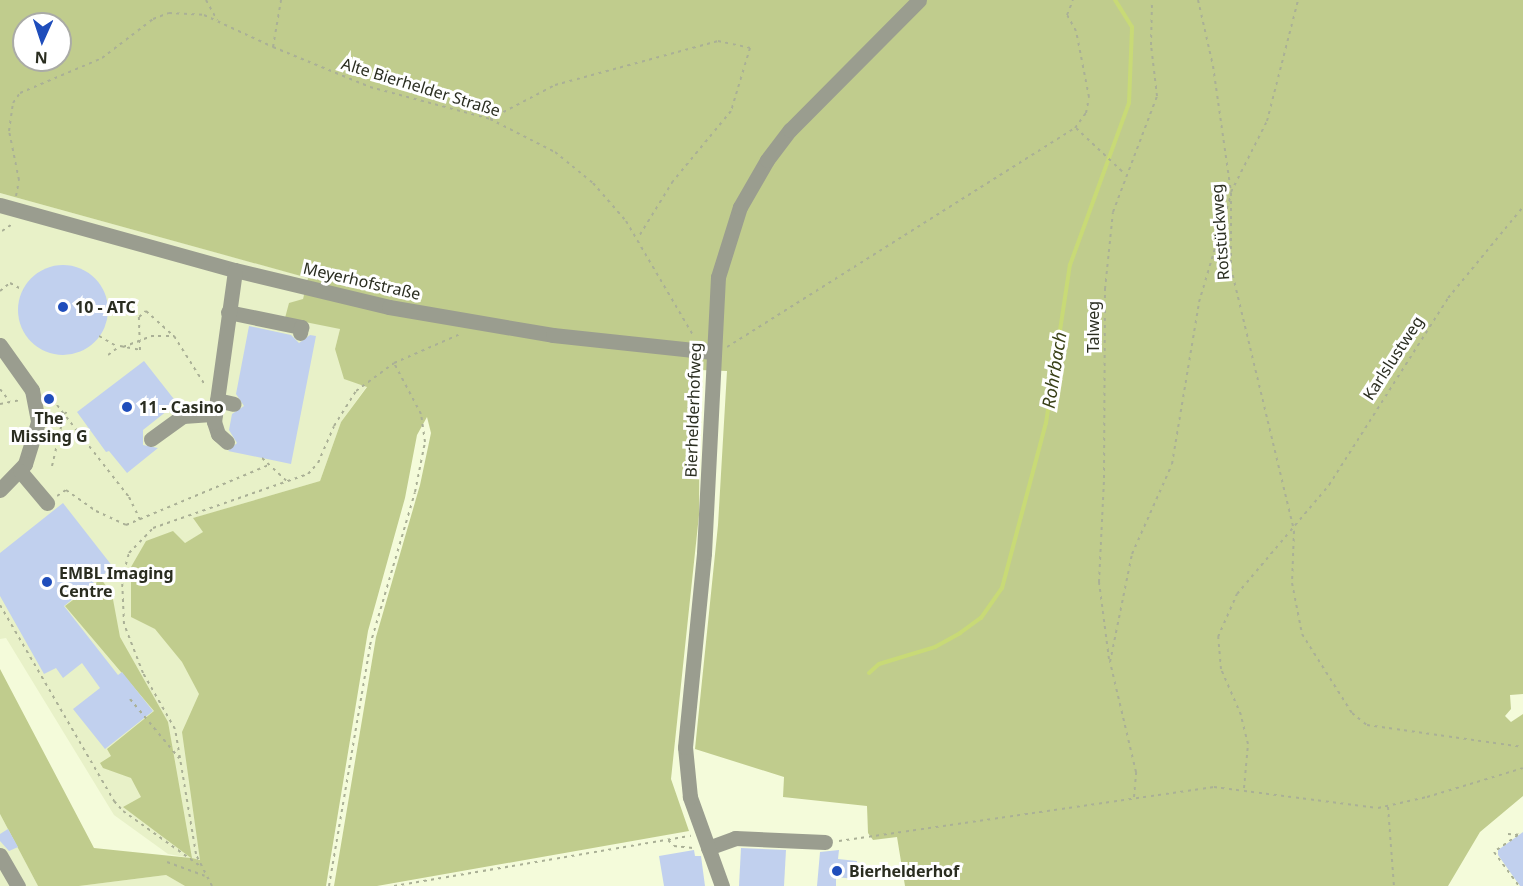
<!DOCTYPE html>
<meta charset="utf-8">
<style>
body{margin:0}
#map{position:relative;width:1523px;height:886px;overflow:hidden;background:#f4fbda;font-family:"Noto Sans",sans-serif}
div>[style]{position:absolute}
[style*='--x']{left:calc(var(--x)*1px);top:calc(var(--y)*1px);width:calc(var(--w)*1px);rotate:calc(var(--a)*1deg)}
.built>*{inset:0;background:#e8f1c8}
.green>*{inset:0;background:#c0cc8d}
.stream>*{height:4px;margin:-2px;padding:0 2px;transform-origin:2px;border-radius:2px;background:#c8da76}
.building>*{inset:0;background:#c1d0ee}
.round{border-radius:50%}
.path>*{height:2px;margin-top:-1px;transform-origin:0;background:repeating-linear-gradient(90deg,#aab096 0 3px,transparent 0 7.5px)}
.minor>*{height:15px;margin:-7.5px;padding:0 7.5px;transform-origin:7.5px;border-radius:7.5px;background:#9a9d8f}
.dots>*{width:16px;height:16px;translate:-50% -50%;box-sizing:border-box;border:3px solid #fff;border-radius:50%}
span{translate:-50% -50%;white-space:nowrap;text-align:center;line-height:1.15;-webkit-text-stroke:6px #fff;paint-order:stroke}
.street-label{font-size:16px;color:#2a2d20}
.poi-label{font-size:16px;color:#2a2d20;font-weight:700}
.left{translate:0 -50%;text-align:left}
.water-label{font-size:18px;color:#394017;font-style:italic}
.north{position:absolute;left:12px;top:12px;width:60px;height:60px;box-sizing:border-box;background:#fff;border:2px solid #aaaba6;border-radius:50%;rotate:183deg;font-size:16px;font-weight:700;line-height:24px;text-align:center;color:#2a2d20}
.north::after{content:'';display:block;margin:auto;width:21px;height:27px;background:#1f4dbb;clip-path:polygon(50% 0,100% 100%,50% 72%,0 100%)}
</style>
<div id="map">
<div class="built">
<div style="clip-path:polygon(0 193px,309px 278px,303px 299px,340px 329px,335px 349px,367px 386px,341px 422px,320px 481px,194px 518px,204px 532px,185px 543px,146px 541px,271px 619px,201px 860px,168px 854px,114px 815px,6px 638px,0 639px)"></div>
<div style="clip-path:polygon(0 814px,26px 863px,38px 886px,0 886px)"></div>
<div style="clip-path:polygon(166px 875px,185px 886px,79px 886px)"></div>
</div>
<div class="green">
<div style="clip-path:polygon(evenodd,0 0,1523px 0,1523px 694px,1510px 695px,1511px 709px,1505px 716px,1511px 722px,1523px 714px,1523px 796px,1480px 832px,1448px 886px,905px 886px,897px 837px,873px 840px,868px 833px,867px 806px,783px 797px,784px 777px,695px 749px,718px 525px,727px 371px,700px 370px,699px 515px,671px 779px,689px 831px,377px 886px,334px 886px,376px 637px,420px 485px,431px 433px,427px 417px,417px 435px,405px 498px,368px 631px,326px 886px,185px 886px,166px 875px,79px 886px,38px 886px,0 814px,0 669px,94px 848px,191px 858px,123px 807px,141px 797px,131px 778px,103px 768px,100px 763px,111px 756px,107px 749px,154px 711px,65px 606px,101px 579px,112px 594px,120px 637px,168px 722px,192px 858px,200px 860px,182px 732px,199px 694px,182px 662px,155px 629px,131px 617px,131px 567px,146px 541px,173px 531px,185px 543px,203px 532px,193px 518px,320px 481px,341px 422px,367px 387px,344px 379px,335px 349px,340px 329px,285px 318px,289px 303px,303px 299px,308px 278px,0 193px,0 0,24px 24px,60px 24px,60px 60px,24px 60px,24px 24px)"></div>
</div>
<div class="stream">
<div style="--x:869;--y:673;--w:13;--a:-42"></div>
<div style="--x:879;--y:664;--w:59;--a:-16.9"></div>
<div style="--x:935;--y:647;--w:29;--a:-29"></div>
<div style="--x:960;--y:633;--w:26;--a:-36"></div>
<div style="--x:981;--y:618;--w:37;--a:-55"></div>
<div style="--x:1002;--y:588;--w:171;--a:-75.1"></div>
<div style="--x:1046;--y:423;--w:160;--a:-81.4"></div>
<div style="--x:1070;--y:265;--w:172;--a:-70"></div>
<div style="--x:1129;--y:103;--w:76;--a:-87.7"></div>
<div style="--x:1132;--y:27;--w:32;--a:-122"></div>
</div>
<div class="building">
<div class="round" style="left:18px;top:265px;width:90px;height:90px"></div>
<div style="clip-path:polygon(249px 326px,291px 335px,299px 343px,310px 335px,316px 336px,291px 464px,228px 451px,237px 443px,229px 430px,232px 414px,244px 406px,236px 394px)"></div>
<div style="clip-path:polygon(144px 361px,177px 403px,143px 430px,143px 445px,158px 448px,127px 473px,109px 451px,106px 452px,77px 412px)"></div>
<div style="clip-path:polygon(63px 503px,113px 567px,64px 606px,118px 675px,122px 672px,153px 711px,105px 749px,73px 709px,100px 688px,82px 663px,63px 678px,56px 668px,44px 674px,0 596px,0 553px)"></div>
<div style="clip-path:polygon(8px 829px,18px 847px,9px 851px,0 841px,0 834px)"></div>
<div style="clip-path:polygon(1523px 832px,1523px 886px,1520px 886px,1498px 855px,1498px 850px)"></div>
<div style="clip-path:polygon(741px 848px,786px 850px,784px 886px,739px 886px)"></div>
<div style="clip-path:polygon(694px 850px,695px 856px,701px 856px,705px 886px,664px 886px,659px 856px)"></div>
<div style="clip-path:polygon(839px 850px,838px 859px,857px 861px,855px 879px,836px 877px,836px 886px,817px 886px,820px 852px)"></div>
</div>
<div class="path">
<div style="--x:206;--y:0;--w:23;--a:61"></div>
<div style="--x:1198;--y:0;--w:68;--a:77.2"></div>
<div style="--x:1213;--y:66;--w:128;--a:81.9"></div>
<div style="--x:1231;--y:193;--w:75;--a:90"></div>
<div style="--x:1231;--y:268;--w:270;--a:76.5"></div>
<div style="--x:1294;--y:531;--w:52;--a:92.2"></div>
<div style="--x:1292;--y:583;--w:52;--a:78.9"></div>
<div style="--x:1302;--y:634;--w:93;--a:57.7"></div>
<div style="--x:1352;--y:713;--w:19;--a:39"></div>
<div style="--x:1367;--y:725;--w:158;--a:8"></div>
<div style="--x:273;--y:47;--w:105;--a:22.4"></div>
<div style="--x:370;--y:87;--w:124;--a:14.9"></div>
<div style="--x:490;--y:119;--w:73;--a:26.9"></div>
<div style="--x:555;--y:152;--w:49;--a:39.2"></div>
<div style="--x:593;--y:183;--w:50;--a:49"></div>
<div style="--x:626;--y:221;--w:132;--a:59.6"></div>
<div style="--x:490;--y:119;--w:73;--a:-27.6"></div>
<div style="--x:555;--y:85;--w:169;--a:-15.1"></div>
<div style="--x:718;--y:41;--w:33;--a:12"></div>
<div style="--x:750;--y:48;--w:66;--a:106.8"></div>
<div style="--x:731;--y:111;--w:91;--a:129.6"></div>
<div style="--x:673;--y:181;--w:67;--a:121.6"></div>
<div style="--x:1076;--y:128;--w:66;--a:43.2"></div>
<div style="--x:1231;--y:192;--w:80;--a:-63.1"></div>
<div style="--x:1267;--y:121;--w:125;--a:-75.6"></div>
<div style="--x:16;--y:196;--w:16;--a:-79"></div>
<div style="--x:19;--y:180;--w:50;--a:-101.5"></div>
<div style="--x:9;--y:131;--w:28;--a:-82"></div>
<div style="--x:13;--y:103;--w:12;--a:-55"></div>
<div style="--x:20;--y:93;--w:89;--a:-23.1"></div>
<div style="--x:102;--y:58;--w:64;--a:-37.4"></div>
<div style="--x:153;--y:19;--w:17;--a:-21"></div>
<div style="--x:169;--y:13;--w:35;--a:3"></div>
<div style="--x:204;--y:15;--w:76;--a:24.9"></div>
<div style="--x:273;--y:47;--w:48;--a:-80.3"></div>
<div style="--x:2;--y:231;--w:14;--a:-34"></div>
<div style="--x:0;--y:291;--w:13;--a:-39"></div>
<div style="--x:10;--y:283;--w:15;--a:28"></div>
<div style="--x:99;--y:336;--w:22;--a:30"></div>
<div style="--x:123;--y:347;--w:30;--a:-21"></div>
<div style="--x:151;--y:336;--w:23;--a:0"></div>
<div style="--x:727;--y:347;--w:411;--a:-32.2"></div>
<div style="--x:1075;--y:128;--w:19;--a:-54"></div>
<div style="--x:1086;--y:113;--w:16;--a:-79"></div>
<div style="--x:1089;--y:97;--w:67;--a:-101.1"></div>
<div style="--x:1076;--y:31;--w:18;--a:-119"></div>
<div style="--x:1067;--y:15;--w:16;--a:-68"></div>
<div style="--x:108;--y:355;--w:15;--a:-37"></div>
<div style="--x:120;--y:346;--w:20;--a:11"></div>
<div style="--x:140;--y:350;--w:33;--a:-92"></div>
<div style="--x:139;--y:317;--w:9;--a:-41"></div>
<div style="--x:146;--y:311;--w:38;--a:42"></div>
<div style="--x:174;--y:336;--w:58;--a:57.7"></div>
<div style="--x:0;--y:389;--w:16;--a:52"></div>
<div style="--x:0;--y:404;--w:21;--a:-11"></div>
<div style="--x:50;--y:404;--w:7;--a:8"></div>
<div style="--x:57;--y:405;--w:117;--a:52"></div>
<div style="--x:129;--y:497;--w:25;--a:64"></div>
<div style="--x:262;--y:458;--w:35;--a:43"></div>
<div style="--x:52;--y:466;--w:53;--a:-77"></div>
<div style="--x:64;--y:414;--w:7;--a:-34"></div>
<div style="--x:57;--y:496;--w:11;--a:-34"></div>
<div style="--x:66;--y:490;--w:37;--a:35"></div>
<div style="--x:96;--y:511;--w:33;--a:25"></div>
<div style="--x:126;--y:525;--w:157;--a:-22.8"></div>
<div style="--x:0;--y:605;--w:227;--a:59.8"></div>
<div style="--x:114;--y:801;--w:13;--a:48"></div>
<div style="--x:123;--y:811;--w:95;--a:35.5"></div>
<div style="--x:1109;--y:659;--w:78;--a:-97.4"></div>
<div style="--x:1099;--y:582;--w:104;--a:-87.2"></div>
<div style="--x:1104;--y:478;--w:189;--a:-89.7"></div>
<div style="--x:1105;--y:289;--w:77;--a:-84.1"></div>
<div style="--x:1113;--y:212;--w:124;--a:-69.2"></div>
<div style="--x:1157;--y:96;--w:51;--a:-96.7"></div>
<div style="--x:1151;--y:45;--w:45;--a:-88.7"></div>
<div style="--x:130;--y:699;--w:77;--a:50.3"></div>
<div style="--x:1244;--y:788;--w:44;--a:-84.8"></div>
<div style="--x:1248;--y:744;--w:30;--a:-104"></div>
<div style="--x:1241;--y:715;--w:50;--a:-113.5"></div>
<div style="--x:1221;--y:669;--w:32;--a:-95"></div>
<div style="--x:1218;--y:637;--w:47;--a:-66.2"></div>
<div style="--x:1237;--y:594;--w:143;--a:-49.8"></div>
<div style="--x:1329;--y:485;--w:222;--a:-57.5"></div>
<div style="--x:1448;--y:298;--w:118;--a:-50.5"></div>
<div style="--x:1134;--y:797;--w:25;--a:-85"></div>
<div style="--x:1136;--y:772;--w:113;--a:-103.3"></div>
<div style="--x:1110;--y:662;--w:110;--a:-78.5"></div>
<div style="--x:1132;--y:554;--w:98;--a:-66"></div>
<div style="--x:1172;--y:464;--w:164;--a:-80.5"></div>
<div style="--x:1199;--y:302;--w:109;--a:-73.4"></div>
<div style="--x:1388;--y:807;--w:79;--a:85.7"></div>
<div style="--x:1508;--y:834;--w:15;--a:4"></div>
<div style="--x:1518;--y:835;--w:29;--a:145"></div>
<div style="--x:1494;--y:852;--w:42;--a:53.7"></div>
<div style="--x:668;--y:840;--w:8;--a:45"></div>
<div style="--x:674;--y:846;--w:19;--a:6"></div>
<div style="--x:839;--y:841;--w:379;--a:-8.2"></div>
<div style="--x:1214;--y:787;--w:165;--a:7.3"></div>
<div style="--x:1378;--y:808;--w:50;--a:-12.7"></div>
<div style="--x:1427;--y:797;--w:100;--a:-16.8"></div>
<div style="--x:167;--y:862;--w:40;--a:20.2"></div>
<div style="--x:212;--y:886;--w:36;--a:-117"></div>
<div style="--x:196;--y:854;--w:127;--a:-99.5"></div>
<div style="--x:175;--y:729;--w:64;--a:-119.7"></div>
<div style="--x:143;--y:673;--w:53;--a:-111.2"></div>
<div style="--x:124;--y:624;--w:45;--a:-92.5"></div>
<div style="--x:122;--y:579;--w:27;--a:-75"></div>
<div style="--x:129;--y:553;--w:35;--a:-46"></div>
<div style="--x:153;--y:528;--w:164;--a:-19.2"></div>
<div style="--x:308;--y:474;--w:15;--a:-48"></div>
<div style="--x:318;--y:463;--w:40;--a:-66.6"></div>
<div style="--x:334;--y:426;--w:41;--a:-57.8"></div>
<div style="--x:356;--y:391;--w:47;--a:-36.4"></div>
<div style="--x:394;--y:363;--w:72;--a:-23.7"></div>
<div style="--x:329;--y:886;--w:244;--a:-80.3"></div>
<div style="--x:370;--y:645;--w:159;--a:-73.6"></div>
<div style="--x:415;--y:492;--w:51;--a:-78.7"></div>
<div style="--x:425;--y:442;--w:28;--a:-98"></div>
<div style="--x:421;--y:414;--w:58;--a:-117.9"></div>
<div style="--x:394;--y:886;--w:301;--a:-9.6"></div>
</div>
<div class="minor">
<div style="--x:0;--y:205;--w:244;--a:15.5"></div>
<div style="--x:235;--y:270;--w:158;--a:13.5"></div>
<div style="--x:389;--y:307;--w:166;--a:9.7"></div>
<div style="--x:553;--y:335;--w:160;--a:6.1"></div>
<div style="--x:228;--y:312;--w:75;--a:11.6"></div>
<div style="--x:301;--y:327;--w:6;--a:99"></div>
<div style="--x:0;--y:345;--w:55;--a:54.6"></div>
<div style="--x:32;--y:390;--w:33;--a:79"></div>
<div style="--x:38;--y:422;--w:44;--a:107.2"></div>
<div style="--x:25;--y:464;--w:36;--a:134"></div>
<div style="--x:217;--y:400;--w:17;--a:13"></div>
<div style="--x:151;--y:439;--w:39;--a:-36"></div>
<div style="--x:183;--y:416;--w:32;--a:-4"></div>
<div style="--x:227;--y:442;--w:12;--a:-138"></div>
<div style="--x:218;--y:434;--w:13;--a:-108"></div>
<div style="--x:214;--y:422;--w:153;--a:-82.1"></div>
<div style="--x:20;--y:471;--w:42;--a:49.8"></div>
<div style="--x:708;--y:848;--w:29;--a:-20"></div>
<div style="--x:735;--y:838;--w:90;--a:2.5"></div>
<div style="--x:0;--y:855;--w:36;--a:60"></div>
<div style="--x:722;--y:886;--w:95;--a:-109.8"></div>
<div style="--x:690;--y:797;--w:50;--a:-95.7"></div>
<div style="--x:685;--y:747;--w:195;--a:-84.4"></div>
<div style="--x:704;--y:553;--w:276;--a:-87.1"></div>
<div style="--x:718;--y:277;--w:73;--a:-72.6"></div>
<div style="--x:740;--y:207;--w:54;--a:-60.1"></div>
<div style="--x:767;--y:160;--w:38;--a:-53"></div>
<div style="--x:790;--y:130;--w:183;--a:-45.2"></div>
</div>
<div class="dots">
<div style="left:63px;top:307px;background:#1f4dbb"></div>
<div style="left:49px;top:399px;background:#1f4dbb"></div>
<div style="left:127px;top:407px;background:#1f4dbb"></div>
<div style="left:47px;top:582px;background:#1f4dbb"></div>
<div style="left:837px;top:871px;background:#1f4dbb"></div>
</div>
<div class="street-label">
<span style="left:421px;top:87px;rotate:17deg">Alte Bierhelder Straße</span>
<span style="left:1220px;top:232px;rotate:-94deg">Rotstückweg</span>
<span style="left:362px;top:281px;rotate:13deg">Meyerhofstraße</span>
<span style="left:1093px;top:327px;rotate:-90deg">Talweg</span>
<span style="left:1393px;top:358px;rotate:-57deg">Karlslustweg</span>
<span style="left:693px;top:410px;rotate:-88deg">Bierhelderhofweg</span>
</div>
<div class="poi-label">
<span class="left" style="left:75px;top:307px">10 - ATC</span>
<span class="left" style="left:139px;top:407px">11 - Casino</span>
<span style="left:49px;top:427px">The<br>Missing G</span>
<span class="left" style="left:59px;top:582px">EMBL Imaging<br>Centre</span>
<span class="left" style="left:849px;top:871px">Bierhelderhof</span>
</div>
<div class="water-label">
<span style="left:1054px;top:370px;rotate:-81deg">Rohrbach</span>
</div>
<div class="north">N</div>
</div>
